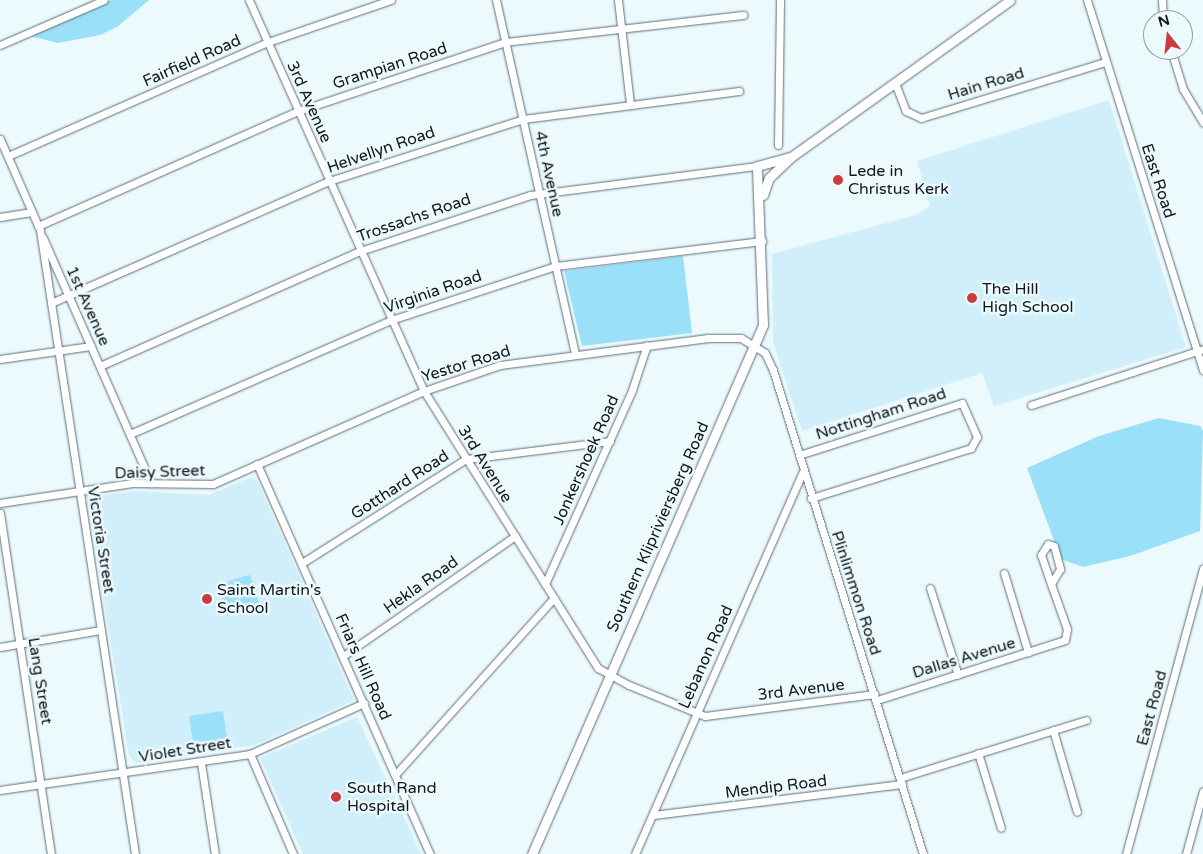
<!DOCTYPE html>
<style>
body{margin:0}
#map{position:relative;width:1203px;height:854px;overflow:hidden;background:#ecf9fd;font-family:"Varela Round",sans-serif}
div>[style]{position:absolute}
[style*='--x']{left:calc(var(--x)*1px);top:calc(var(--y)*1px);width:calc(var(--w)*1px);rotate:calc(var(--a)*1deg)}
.built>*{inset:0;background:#d1effa}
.green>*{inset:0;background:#9ae0f9}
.roads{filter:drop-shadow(0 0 1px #5c6e75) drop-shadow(0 0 1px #5c6e75)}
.minor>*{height:7px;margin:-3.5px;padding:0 3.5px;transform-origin:3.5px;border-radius:3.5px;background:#fff}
.tertiary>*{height:9px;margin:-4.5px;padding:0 4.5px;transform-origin:4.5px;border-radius:4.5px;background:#fff}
.dots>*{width:14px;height:14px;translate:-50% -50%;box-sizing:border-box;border:2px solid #ecf9fd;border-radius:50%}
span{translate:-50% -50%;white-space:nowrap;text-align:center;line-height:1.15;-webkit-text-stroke:5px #ecf9fd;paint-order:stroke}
.street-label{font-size:16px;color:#11181b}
.poi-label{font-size:16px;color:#11181b}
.left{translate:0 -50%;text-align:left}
.north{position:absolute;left:1143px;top:10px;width:50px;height:50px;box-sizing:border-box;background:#ecf9fd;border:1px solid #949fa3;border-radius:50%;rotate:344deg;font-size:14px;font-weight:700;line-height:20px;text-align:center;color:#11181b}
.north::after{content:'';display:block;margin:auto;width:18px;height:22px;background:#ca3b3c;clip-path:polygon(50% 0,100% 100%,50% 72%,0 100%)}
</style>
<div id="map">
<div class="built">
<div style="clip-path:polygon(1109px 100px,1186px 347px,994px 406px,982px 373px,802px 431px,773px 342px,772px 254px,916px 215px,930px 205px,917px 161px)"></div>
<div style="clip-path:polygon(251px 477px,257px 480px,354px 700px,255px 745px,136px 763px,129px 755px,87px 497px,136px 491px,209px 495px)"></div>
<div style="clip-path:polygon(357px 717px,421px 854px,303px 854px,260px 758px)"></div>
</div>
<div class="green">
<div style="clip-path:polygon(111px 0,149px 0,117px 27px,100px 35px,58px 43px,30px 36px)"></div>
<div style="clip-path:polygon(683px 256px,692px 333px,582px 346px,564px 271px)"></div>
<div style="clip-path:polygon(1159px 418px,1200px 426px,1203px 431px,1200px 531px,1130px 556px,1083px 567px,1061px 559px,1027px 468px,1099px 436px)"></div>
<div style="clip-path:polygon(250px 575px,260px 606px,244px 611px,234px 579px)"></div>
<div style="clip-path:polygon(233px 580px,243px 611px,227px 616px,217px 585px)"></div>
<div style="clip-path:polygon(223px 711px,228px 744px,194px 749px,189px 716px)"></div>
</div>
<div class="roads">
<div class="minor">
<div style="--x:249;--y:0;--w:428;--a:65.9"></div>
<div style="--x:424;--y:391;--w:327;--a:57.9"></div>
<div style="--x:598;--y:668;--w:35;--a:29"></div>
<div style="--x:629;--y:685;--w:82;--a:22.2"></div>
<div style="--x:705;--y:716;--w:171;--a:-7.4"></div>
<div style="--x:496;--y:0;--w:363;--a:77.4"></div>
<div style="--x:618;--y:0;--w:105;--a:83.4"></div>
<div style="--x:1087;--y:0;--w:388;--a:72.6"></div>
<div style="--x:1162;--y:0;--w:20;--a:87"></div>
<div style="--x:0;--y:45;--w:113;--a:-23.4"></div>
<div style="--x:1171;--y:50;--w:41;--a:72.9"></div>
<div style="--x:1183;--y:89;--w:39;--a:59"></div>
<div style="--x:895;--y:83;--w:30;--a:69"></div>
<div style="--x:906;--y:111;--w:17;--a:25"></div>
<div style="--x:921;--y:118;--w:192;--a:-16.9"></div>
<div style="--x:0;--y:139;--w:97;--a:66.3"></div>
<div style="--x:778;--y:145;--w:145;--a:-89.2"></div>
<div style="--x:8;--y:156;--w:284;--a:-23.7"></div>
<div style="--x:268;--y:42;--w:130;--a:-18.9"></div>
<div style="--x:0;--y:217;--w:32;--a:-9"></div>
<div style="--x:38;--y:226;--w:284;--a:-23.9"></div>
<div style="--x:298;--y:111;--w:218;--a:-18.4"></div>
<div style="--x:505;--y:42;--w:240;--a:-6.5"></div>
<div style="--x:40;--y:230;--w:631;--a:81.34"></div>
<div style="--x:43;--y:238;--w:268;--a:66.2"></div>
<div style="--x:51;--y:303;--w:304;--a:-23.7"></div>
<div style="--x:329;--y:181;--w:204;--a:-17.7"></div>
<div style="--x:523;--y:119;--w:218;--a:-7.4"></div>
<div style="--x:0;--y:359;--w:92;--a:-8.1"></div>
<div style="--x:100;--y:366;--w:284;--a:-23.9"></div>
<div style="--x:360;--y:251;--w:179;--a:-18.2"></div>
<div style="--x:530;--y:195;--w:229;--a:-7.3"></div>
<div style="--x:1031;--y:405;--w:181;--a:-18"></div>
<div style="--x:130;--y:434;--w:285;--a:-23.6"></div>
<div style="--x:391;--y:320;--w:173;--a:-18.2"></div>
<div style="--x:555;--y:266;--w:209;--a:-6.9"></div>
<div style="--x:799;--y:455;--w:171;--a:-17.7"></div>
<div style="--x:962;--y:403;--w:37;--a:66"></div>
<div style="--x:977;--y:437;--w:13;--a:119"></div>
<div style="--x:971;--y:448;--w:168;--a:162.6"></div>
<div style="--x:257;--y:464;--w:427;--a:66.1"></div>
<div style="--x:0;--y:503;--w:134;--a:-8.6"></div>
<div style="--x:133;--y:483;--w:80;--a:0.7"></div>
<div style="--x:213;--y:484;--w:231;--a:-23.8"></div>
<div style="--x:424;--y:391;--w:80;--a:-18.9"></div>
<div style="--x:500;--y:365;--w:210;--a:-7.4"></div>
<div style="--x:708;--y:338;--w:33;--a:0"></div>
<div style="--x:741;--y:338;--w:28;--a:32"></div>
<div style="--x:765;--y:353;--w:19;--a:65"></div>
<div style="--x:773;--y:370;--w:507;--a:72.78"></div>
<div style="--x:0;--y:513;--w:345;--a:81.5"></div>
<div style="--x:302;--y:563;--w:194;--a:-32.4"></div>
<div style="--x:466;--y:459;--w:145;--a:-7.1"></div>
<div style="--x:1004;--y:573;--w:83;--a:73.1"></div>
<div style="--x:545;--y:584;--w:213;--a:-65.8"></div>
<div style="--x:632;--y:390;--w:47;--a:-71.6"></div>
<div style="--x:930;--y:588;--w:91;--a:72.2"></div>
<div style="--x:0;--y:647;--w:102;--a:-9.6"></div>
<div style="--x:343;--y:656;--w:210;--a:-34.9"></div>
<div style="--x:877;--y:700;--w:197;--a:-17.7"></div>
<div style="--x:1065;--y:640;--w:11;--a:-80"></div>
<div style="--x:1067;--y:629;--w:48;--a:-109.6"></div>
<div style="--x:1051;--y:584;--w:31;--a:-109"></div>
<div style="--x:1041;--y:555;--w:13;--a:-58"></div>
<div style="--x:1048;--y:544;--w:6;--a:18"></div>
<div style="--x:1054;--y:546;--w:24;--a:75"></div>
<div style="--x:1060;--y:569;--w:17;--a:121"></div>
<div style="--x:1053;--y:730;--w:85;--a:73.7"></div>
<div style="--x:978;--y:753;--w:78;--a:73"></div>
<div style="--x:250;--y:754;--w:109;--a:66.7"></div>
<div style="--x:201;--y:763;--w:92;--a:81.3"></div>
<div style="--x:395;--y:775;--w:238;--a:-48.1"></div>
<div style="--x:900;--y:778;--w:195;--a:-17.3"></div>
<div style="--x:0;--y:790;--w:253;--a:-8.2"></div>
<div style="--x:250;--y:754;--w:125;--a:-24.1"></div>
<div style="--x:653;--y:815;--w:251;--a:-7.1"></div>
<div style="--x:635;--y:854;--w:417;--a:-66.3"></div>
<div style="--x:1126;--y:854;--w:296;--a:-74.9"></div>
<div style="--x:1186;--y:854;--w:65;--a:-74.9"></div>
</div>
<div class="tertiary">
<div style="--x:763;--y:195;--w:18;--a:-71"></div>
<div style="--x:769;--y:178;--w:30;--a:-44"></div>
<div style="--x:791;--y:157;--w:269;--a:-35.6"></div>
<div style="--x:532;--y:854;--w:577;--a:-66.41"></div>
<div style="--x:763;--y:325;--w:159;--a:-92.2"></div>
<div style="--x:757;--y:166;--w:35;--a:-15"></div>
</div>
</div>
<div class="dots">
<div style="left:838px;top:180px;background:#ca3b3c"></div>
<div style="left:972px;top:298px;background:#ca3b3c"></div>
<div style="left:207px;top:599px;background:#ca3b3c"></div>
<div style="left:336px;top:797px;background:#ca3b3c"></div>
</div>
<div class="street-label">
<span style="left:192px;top:61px;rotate:-24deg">Fairfield Road</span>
<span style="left:390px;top:66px;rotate:-18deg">Grampian Road</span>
<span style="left:986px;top:84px;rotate:-17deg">Hain Road</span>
<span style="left:309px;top:102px;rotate:66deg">3rd Avenue</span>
<span style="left:381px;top:150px;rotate:-19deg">Helvellyn Road</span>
<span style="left:549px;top:174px;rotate:78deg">4th Avenue</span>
<span style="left:1158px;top:181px;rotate:72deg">East Road</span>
<span style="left:414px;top:218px;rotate:-19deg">Trossachs Road</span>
<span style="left:433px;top:292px;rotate:-19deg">Virginia Road</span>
<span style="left:88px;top:306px;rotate:66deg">1st Avenue</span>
<span style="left:466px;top:364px;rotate:-17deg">Yestor Road</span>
<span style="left:881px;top:414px;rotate:-18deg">Nottingham Road</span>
<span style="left:586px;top:460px;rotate:-66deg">Jonkershoek Road</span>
<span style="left:485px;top:464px;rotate:58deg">3rd Avenue</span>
<span style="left:160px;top:472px;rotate:-2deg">Daisy Street</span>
<span style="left:400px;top:485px;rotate:-33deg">Gotthard Road</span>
<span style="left:658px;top:527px;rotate:-66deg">Southern Klipriviersberg Road</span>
<span style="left:101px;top:540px;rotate:81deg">Victoria Street</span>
<span style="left:421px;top:585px;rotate:-35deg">Hekla Road</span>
<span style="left:856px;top:593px;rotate:72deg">Plinlimmon Road</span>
<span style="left:706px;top:657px;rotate:-66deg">Lebanon Road</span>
<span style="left:964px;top:658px;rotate:-17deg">Dallas Avenue</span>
<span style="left:363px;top:667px;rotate:66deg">Friars Hill Road</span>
<span style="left:40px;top:681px;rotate:81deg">Lang Street</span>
<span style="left:801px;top:690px;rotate:-7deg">3rd Avenue</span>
<span style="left:1152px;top:708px;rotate:-75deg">East Road</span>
<span style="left:185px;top:750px;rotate:-9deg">Violet Street</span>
<span style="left:776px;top:787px;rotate:-7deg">Mendip Road</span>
</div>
<div class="poi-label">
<span class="left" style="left:848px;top:180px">Lede in<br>Christus Kerk</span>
<span class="left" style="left:982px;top:298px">The Hill<br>High School</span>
<span class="left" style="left:217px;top:599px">Saint Martin's<br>School</span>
<span class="left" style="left:347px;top:797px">South Rand<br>Hospital</span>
</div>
<div class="north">N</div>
</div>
